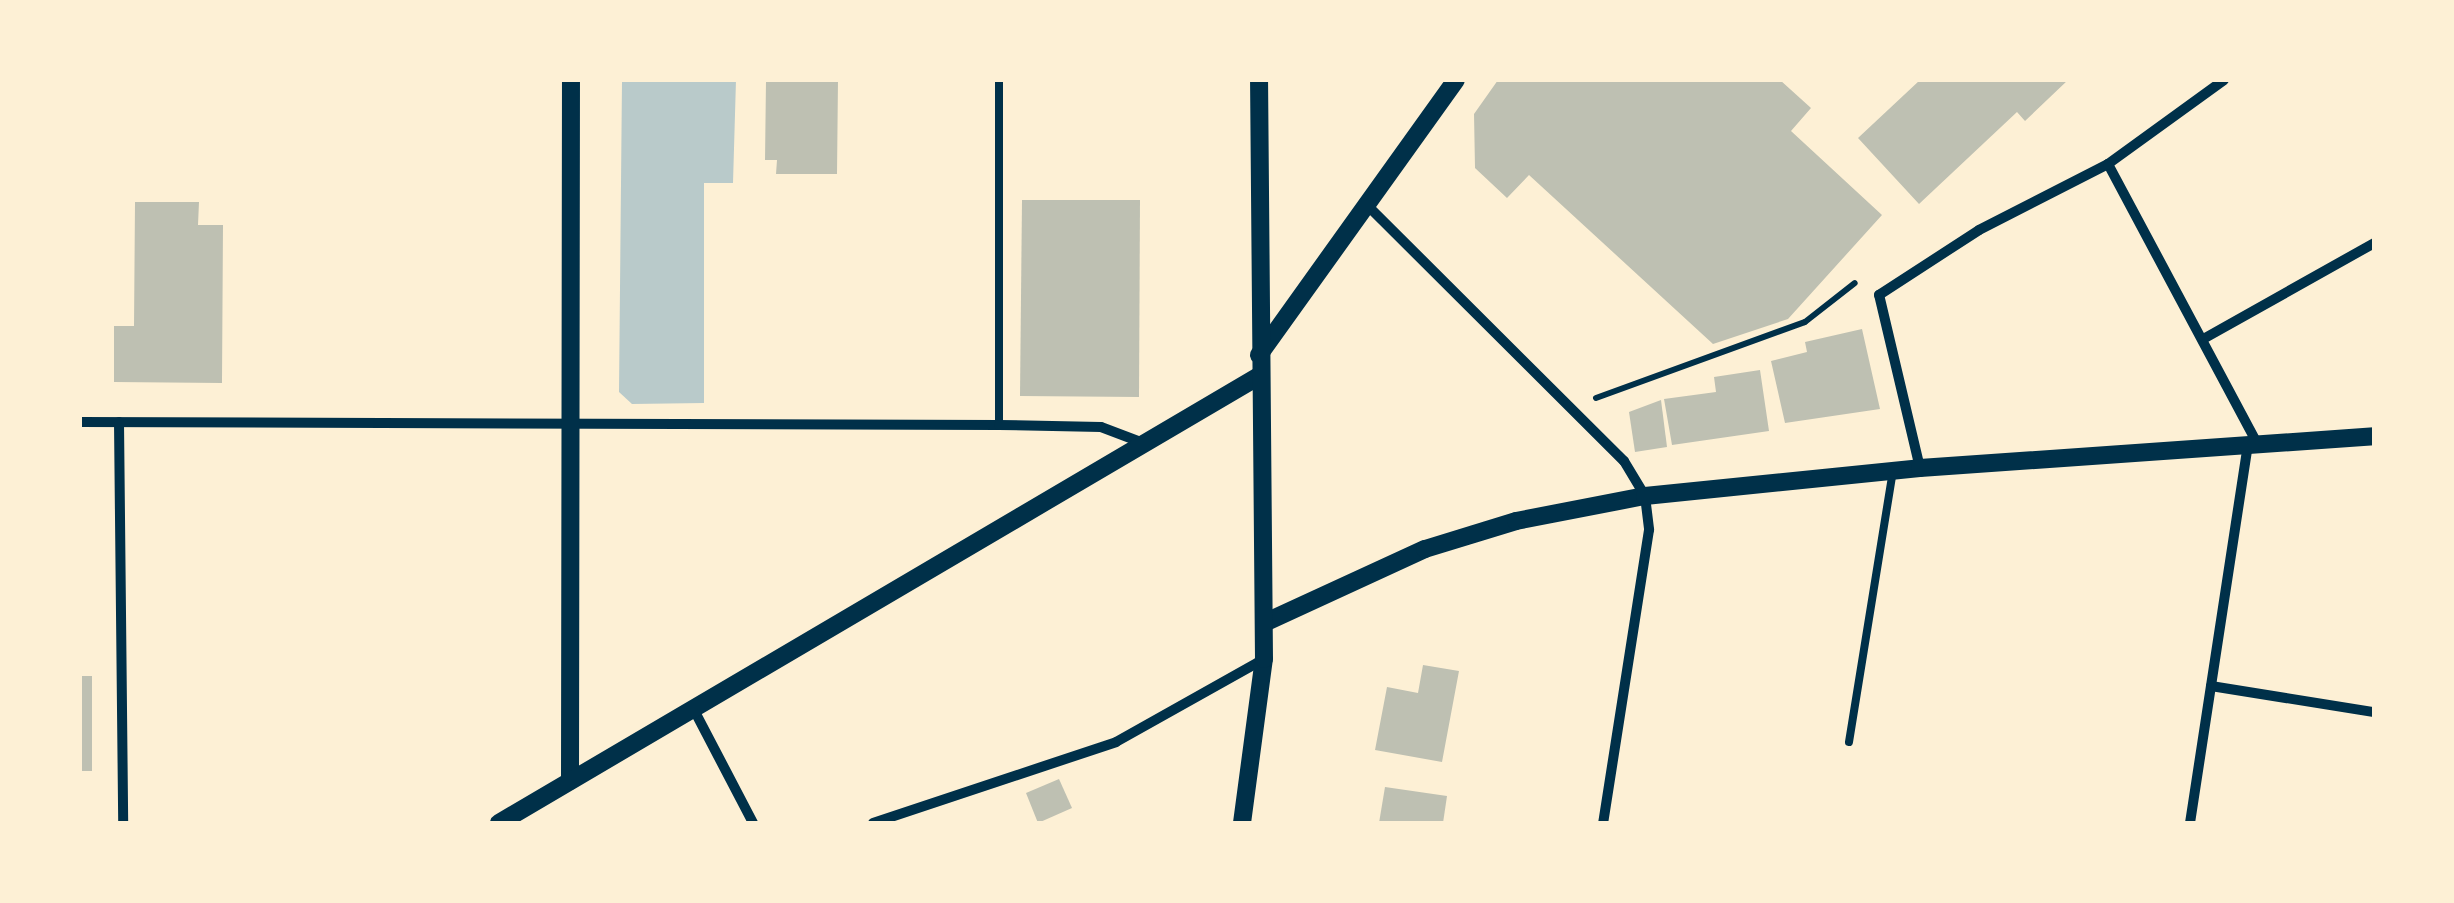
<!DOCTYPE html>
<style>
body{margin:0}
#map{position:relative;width:2454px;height:903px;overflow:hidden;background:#fdf0d5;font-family:Manrope,sans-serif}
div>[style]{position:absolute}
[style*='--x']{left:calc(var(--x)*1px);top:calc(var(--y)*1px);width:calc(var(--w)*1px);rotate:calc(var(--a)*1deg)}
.green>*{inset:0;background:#b9caca}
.building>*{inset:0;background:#bec0b2}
.path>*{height:6px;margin:-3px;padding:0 3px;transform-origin:3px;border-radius:3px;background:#003049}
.service>*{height:8px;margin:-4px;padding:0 4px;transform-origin:4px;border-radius:4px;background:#003049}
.minor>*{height:10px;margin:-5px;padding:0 5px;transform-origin:5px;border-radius:5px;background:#003049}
.tertiary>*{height:18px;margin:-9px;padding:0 9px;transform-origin:9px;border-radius:9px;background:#003049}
span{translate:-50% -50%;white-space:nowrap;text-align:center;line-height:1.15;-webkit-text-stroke:10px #fdf0d5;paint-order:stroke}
.frame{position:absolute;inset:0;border:82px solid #fdf0d5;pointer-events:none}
</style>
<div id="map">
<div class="green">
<div style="clip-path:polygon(622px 80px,736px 80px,733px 183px,704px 183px,704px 403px,632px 404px,619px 392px)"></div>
</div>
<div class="building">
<div style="clip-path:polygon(766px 80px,838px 80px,837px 174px,776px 174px,777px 160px,765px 160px)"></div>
<div style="clip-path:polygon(1498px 80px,1780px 80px,1811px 108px,1791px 131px,1882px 215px,1788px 319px,1713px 344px,1529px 175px,1507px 198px,1475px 168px,1474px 114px)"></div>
<div style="clip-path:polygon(1920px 80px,2068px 80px,2025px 121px,2017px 112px,1919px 204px,1858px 138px)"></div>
<div style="clip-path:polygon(1022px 200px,1140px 200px,1139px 397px,1020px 396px)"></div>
<div style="clip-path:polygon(135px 202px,199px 202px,198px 225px,223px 225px,222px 383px,114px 382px,114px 326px,134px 326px)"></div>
<div style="clip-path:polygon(1862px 329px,1880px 409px,1785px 423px,1771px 361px,1807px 352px,1805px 342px)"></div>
<div style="clip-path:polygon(1760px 370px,1769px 431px,1672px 445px,1664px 399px,1716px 392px,1714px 377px)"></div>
<div style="clip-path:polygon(1661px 400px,1667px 447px,1635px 452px,1629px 412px)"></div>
<div style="clip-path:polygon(1423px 665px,1459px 671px,1442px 762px,1375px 750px,1387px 687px,1418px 693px)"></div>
<div style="clip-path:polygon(80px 676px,92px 676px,92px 771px,80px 771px)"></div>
<div style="clip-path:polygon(1059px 779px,1072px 808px,1038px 823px,1026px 793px)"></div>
<div style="clip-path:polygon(1385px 787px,1447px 796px,1443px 823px,1379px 823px)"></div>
</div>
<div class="path">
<div style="--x:1596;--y:398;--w:222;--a:-20"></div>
<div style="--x:1805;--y:322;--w:63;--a:-38"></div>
</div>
<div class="service">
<div style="--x:999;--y:80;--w:345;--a:90"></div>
<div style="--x:1849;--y:742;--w:276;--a:-80.8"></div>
</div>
<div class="minor">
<div style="--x:2108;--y:164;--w:316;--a:61.9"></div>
<div style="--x:1369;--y:207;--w:360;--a:44.9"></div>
<div style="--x:1624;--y:461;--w:41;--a:59"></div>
<div style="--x:1645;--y:496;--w:34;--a:83"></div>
<div style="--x:1649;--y:530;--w:297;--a:98.9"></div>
<div style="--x:2205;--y:338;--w:194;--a:-29.3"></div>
<div style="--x:80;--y:422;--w:919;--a:0.19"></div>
<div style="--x:999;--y:425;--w:102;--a:1.1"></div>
<div style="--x:1101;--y:427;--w:48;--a:20.7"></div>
<div style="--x:119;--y:422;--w:401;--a:89.4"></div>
<div style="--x:1920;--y:468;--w:178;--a:-103.3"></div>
<div style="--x:1879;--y:295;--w:119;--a:-33"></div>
<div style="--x:1979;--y:230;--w:145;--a:-27.1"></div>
<div style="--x:2108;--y:164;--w:143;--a:-35.9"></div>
<div style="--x:2211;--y:686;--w:165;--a:9.1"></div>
<div style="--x:693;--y:708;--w:130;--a:62.4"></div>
<div style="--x:873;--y:823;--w:256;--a:-18.4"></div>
<div style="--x:1116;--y:742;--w:170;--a:-29.3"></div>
<div style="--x:2190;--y:823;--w:383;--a:-81.3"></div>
</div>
<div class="tertiary">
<div style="--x:1259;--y:355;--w:338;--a:-54.4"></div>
<div style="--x:1264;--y:623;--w:177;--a:-24.7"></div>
<div style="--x:1425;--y:549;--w:95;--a:-17.1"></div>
<div style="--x:1516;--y:521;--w:131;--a:-11"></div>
<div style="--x:1645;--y:496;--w:276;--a:-5.8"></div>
<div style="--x:1920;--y:468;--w:455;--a:-4"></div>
<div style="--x:570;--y:781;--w:701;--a:-89.92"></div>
<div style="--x:499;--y:823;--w:882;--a:-30.46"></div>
<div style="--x:1242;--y:823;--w:165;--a:-82.4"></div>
<div style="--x:1264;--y:659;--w:579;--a:-90.49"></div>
</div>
<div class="frame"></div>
</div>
